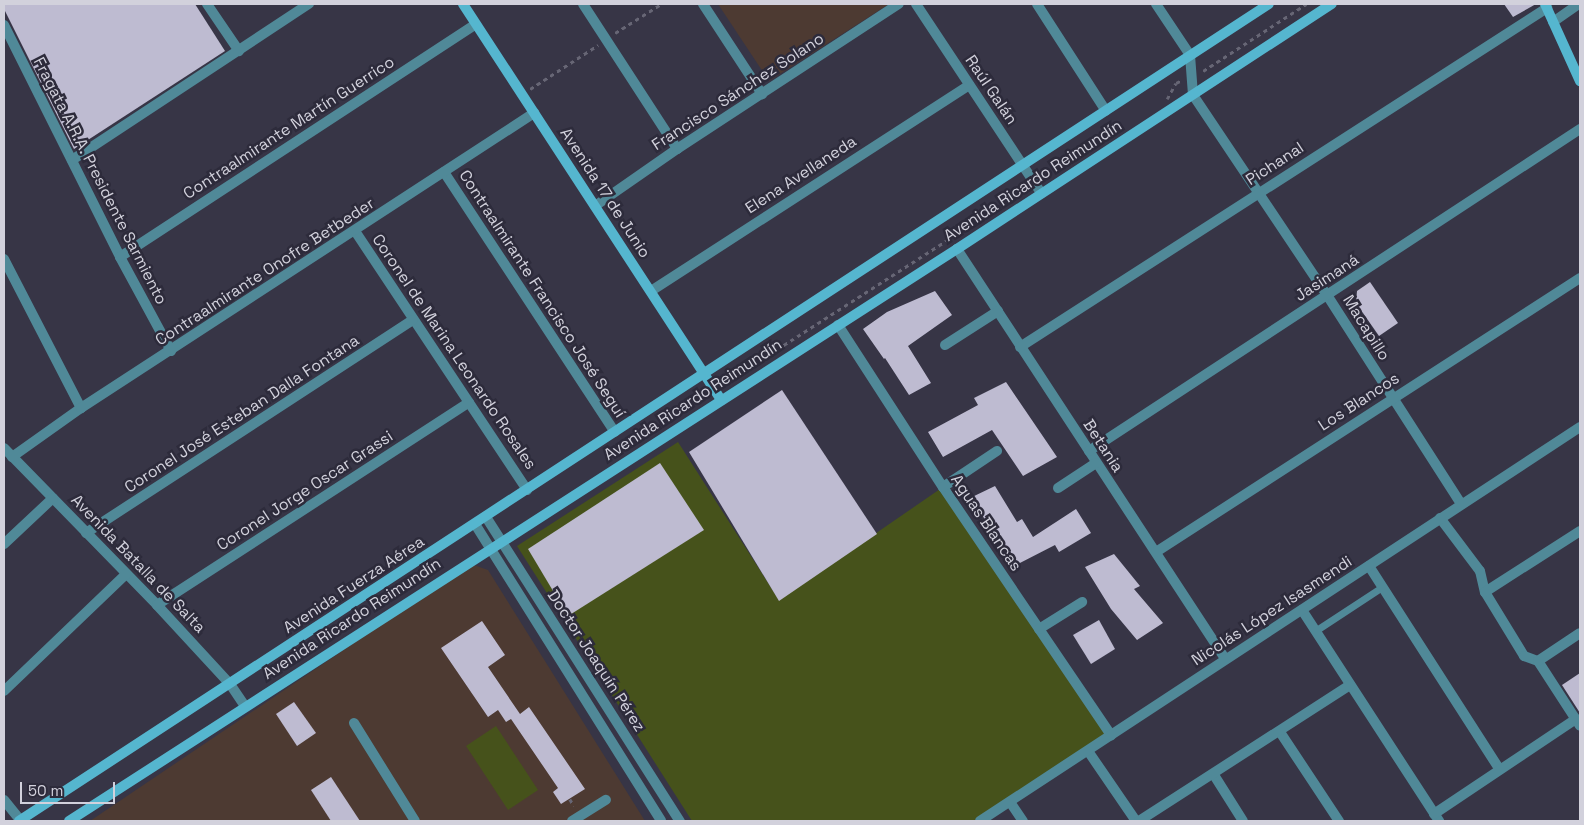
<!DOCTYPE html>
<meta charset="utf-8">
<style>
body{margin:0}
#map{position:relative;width:1584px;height:825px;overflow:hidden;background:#373546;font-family:"Space Grotesk",sans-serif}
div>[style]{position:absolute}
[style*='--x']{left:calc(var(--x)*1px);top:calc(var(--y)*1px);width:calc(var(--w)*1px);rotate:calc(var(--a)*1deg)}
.education>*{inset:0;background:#4d3a32}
.green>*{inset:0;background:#46521b}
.building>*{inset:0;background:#bebbd1}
.path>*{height:2.5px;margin-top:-1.25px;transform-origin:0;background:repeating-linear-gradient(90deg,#676675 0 4px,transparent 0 8px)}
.lane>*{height:7px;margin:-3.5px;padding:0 3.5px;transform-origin:3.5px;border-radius:3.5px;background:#508998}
.street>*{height:10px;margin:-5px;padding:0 5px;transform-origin:5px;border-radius:5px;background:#508998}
.secondary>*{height:10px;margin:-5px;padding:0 5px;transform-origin:5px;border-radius:5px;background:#55b6cf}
span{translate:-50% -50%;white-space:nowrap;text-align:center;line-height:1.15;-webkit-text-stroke:5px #2d2b3b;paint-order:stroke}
.street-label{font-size:16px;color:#d2d1dc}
.frame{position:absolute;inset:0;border:5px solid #d2d1dc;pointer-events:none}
.scale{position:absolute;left:20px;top:782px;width:95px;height:22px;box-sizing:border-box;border:2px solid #d2d1dc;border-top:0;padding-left:6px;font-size:15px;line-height:18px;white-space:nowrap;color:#d2d1dc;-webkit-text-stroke:4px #2d2b3b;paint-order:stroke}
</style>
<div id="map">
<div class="education">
<div style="clip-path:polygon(718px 4px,889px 4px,769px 81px)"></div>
<div style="clip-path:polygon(471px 564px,488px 570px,645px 821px,90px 821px)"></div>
</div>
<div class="green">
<div style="clip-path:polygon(678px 442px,779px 600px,943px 487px,1111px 735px,973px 821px,692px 821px,517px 546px)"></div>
<div style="clip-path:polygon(496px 726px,538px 790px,508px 810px,466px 746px)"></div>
</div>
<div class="building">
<div style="clip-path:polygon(4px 4px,195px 4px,225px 51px,74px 149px,4px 9px)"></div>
<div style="clip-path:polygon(1504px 4px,1536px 4px,1513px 17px)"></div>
<div style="clip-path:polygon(1370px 282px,1398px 323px,1379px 336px,1356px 303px,1357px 291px)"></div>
<div style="clip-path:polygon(935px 291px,952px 315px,908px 346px,931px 383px,909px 395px,885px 358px,884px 359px,863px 329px,887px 312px)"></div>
<div style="clip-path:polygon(1006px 382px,1057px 457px,1023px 476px,992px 430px,943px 457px,928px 432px,978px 405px,974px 398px)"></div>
<div style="clip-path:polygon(782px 390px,877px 534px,779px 601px,689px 452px)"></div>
<div style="clip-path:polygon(660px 463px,704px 530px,568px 616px,528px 549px)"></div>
<div style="clip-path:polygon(995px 486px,1017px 522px,1022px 519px,1033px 537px,1076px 509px,1091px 533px,1059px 552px,1055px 545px,1016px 565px,993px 528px,991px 528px,970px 498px)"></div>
<div style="clip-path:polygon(1114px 554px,1140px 586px,1134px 589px,1163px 623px,1137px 640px,1111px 609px,1085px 567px)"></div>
<div style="clip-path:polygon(1099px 620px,1115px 649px,1091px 664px,1073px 635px)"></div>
<div style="clip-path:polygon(482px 621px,505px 655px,488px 667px,520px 714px,529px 707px,585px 789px,561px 804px,553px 792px,558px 788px,511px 719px,506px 722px,498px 710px,488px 717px,441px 648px)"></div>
<div style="clip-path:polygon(1580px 673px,1580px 713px,1562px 685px)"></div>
<div style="clip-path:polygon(294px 702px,316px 733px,297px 746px,276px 714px)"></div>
<div style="clip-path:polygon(331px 777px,360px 821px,331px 821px,311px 790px)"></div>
</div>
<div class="path">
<div style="--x:615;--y:33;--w:54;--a:-32.2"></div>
<div style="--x:1203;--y:71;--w:123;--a:-33"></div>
<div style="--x:530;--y:89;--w:81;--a:-32.9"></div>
<div style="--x:1167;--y:99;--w:18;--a:-61"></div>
<div style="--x:1176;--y:83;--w:7;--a:-27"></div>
<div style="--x:723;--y:384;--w:320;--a:-32.7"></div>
<div style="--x:570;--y:799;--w:8;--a:60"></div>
</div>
<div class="lane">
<div style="--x:1315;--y:631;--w:80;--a:-33.3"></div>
</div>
<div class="street">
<div style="--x:207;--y:4;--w:57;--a:55.8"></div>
<div style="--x:583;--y:4;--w:173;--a:57"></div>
<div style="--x:703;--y:4;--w:108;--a:56.8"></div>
<div style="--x:916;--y:4;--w:227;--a:56.5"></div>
<div style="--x:1037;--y:4;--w:127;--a:57.2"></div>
<div style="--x:1156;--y:4;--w:61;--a:56.3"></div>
<div style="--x:1190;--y:55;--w:40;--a:85.7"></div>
<div style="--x:1193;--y:95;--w:241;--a:56.2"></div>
<div style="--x:1327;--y:295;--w:248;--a:57.3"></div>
<div style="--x:1553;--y:22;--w:32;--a:-35"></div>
<div style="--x:4;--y:25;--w:259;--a:63.4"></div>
<div style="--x:120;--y:257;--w:107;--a:61.5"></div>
<div style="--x:72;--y:160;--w:284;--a:-33.4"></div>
<div style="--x:444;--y:172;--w:311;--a:56.7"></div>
<div style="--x:595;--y:206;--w:100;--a:-34.8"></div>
<div style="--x:677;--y:149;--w:265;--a:-33.2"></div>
<div style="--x:355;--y:231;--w:311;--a:56.4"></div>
<div style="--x:957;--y:249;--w:490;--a:56.8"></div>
<div style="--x:120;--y:257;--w:425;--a:-33.2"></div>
<div style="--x:4;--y:259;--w:168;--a:62.7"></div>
<div style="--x:651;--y:291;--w:379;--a:-32.9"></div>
<div style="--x:838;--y:325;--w:193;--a:57.1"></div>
<div style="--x:943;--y:487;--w:300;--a:55.9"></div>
<div style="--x:945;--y:345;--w:63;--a:-32.7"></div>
<div style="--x:1020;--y:347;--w:627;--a:-32.75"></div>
<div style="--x:4;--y:448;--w:219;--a:45.7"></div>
<div style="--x:157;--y:605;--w:108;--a:47.3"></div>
<div style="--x:230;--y:684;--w:27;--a:56"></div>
<div style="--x:1089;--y:451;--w:587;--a:-33.26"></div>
<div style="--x:12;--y:457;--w:85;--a:-35.4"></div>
<div style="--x:81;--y:408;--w:541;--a:-33.07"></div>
<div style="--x:943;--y:487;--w:65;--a:-33.7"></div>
<div style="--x:1058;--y:488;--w:45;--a:-33.3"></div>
<div style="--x:486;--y:517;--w:361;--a:57.5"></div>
<div style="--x:1440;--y:518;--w:66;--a:53"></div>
<div style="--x:1480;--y:571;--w:22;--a:77"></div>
<div style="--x:1485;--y:592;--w:75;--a:58.6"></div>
<div style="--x:1524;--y:656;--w:15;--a:20"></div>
<div style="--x:1538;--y:661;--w:77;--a:57.1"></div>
<div style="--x:475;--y:524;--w:350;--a:57.9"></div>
<div style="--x:86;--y:533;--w:390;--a:-33.1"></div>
<div style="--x:4;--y:544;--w:67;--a:-43.2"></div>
<div style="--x:1156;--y:552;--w:505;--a:-32.87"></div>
<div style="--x:1369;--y:566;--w:242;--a:57.3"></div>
<div style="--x:1485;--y:592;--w:113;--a:-32.7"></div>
<div style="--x:157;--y:605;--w:372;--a:-33"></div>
<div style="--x:1302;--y:610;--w:252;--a:57"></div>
<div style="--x:1039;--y:629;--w:51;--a:-32.1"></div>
<div style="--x:1538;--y:661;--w:50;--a:-33.7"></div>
<div style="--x:4;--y:691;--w:169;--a:-43.8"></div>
<div style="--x:354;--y:723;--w:115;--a:58.1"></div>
<div style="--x:1280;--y:732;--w:107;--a:56.5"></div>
<div style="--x:1088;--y:751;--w:85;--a:55.6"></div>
<div style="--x:1214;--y:775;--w:54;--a:57.8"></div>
<div style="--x:4;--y:800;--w:27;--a:51"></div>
<div style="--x:1010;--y:802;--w:23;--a:56"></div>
<div style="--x:1434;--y:814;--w:171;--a:-33.8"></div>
<div style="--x:572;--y:821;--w:40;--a:-32"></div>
<div style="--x:980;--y:821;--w:718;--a:-33.29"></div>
<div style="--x:1139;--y:821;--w:251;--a:-32.8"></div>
</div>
<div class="secondary">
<div style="--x:463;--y:4;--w:473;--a:56.9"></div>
<div style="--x:1545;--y:4;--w:85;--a:65.6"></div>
<div style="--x:19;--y:821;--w:1493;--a:-33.17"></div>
<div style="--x:69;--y:821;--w:1056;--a:-32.79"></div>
<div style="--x:957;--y:249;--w:448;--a:-33.2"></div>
</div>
<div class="street-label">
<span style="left:991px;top:90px;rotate:56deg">Raúl Galán</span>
<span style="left:738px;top:92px;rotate:-33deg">Francisco Sánchez Solano</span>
<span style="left:289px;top:128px;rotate:-33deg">Contraalmirante Martín Guerrico</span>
<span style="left:1275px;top:164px;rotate:-33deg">Pichanal</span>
<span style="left:801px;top:175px;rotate:-33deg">Elena Avellaneda</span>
<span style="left:100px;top:181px;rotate:63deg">Fragata A.R.A. Presidente Sarmiento</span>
<span style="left:1033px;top:181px;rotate:-33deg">Avenida Ricardo Reimundín</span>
<span style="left:605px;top:193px;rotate:57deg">Avenida 17 de Junio</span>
<span style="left:265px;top:272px;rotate:-33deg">Contraalmirante Onofre Betbeder</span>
<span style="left:1327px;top:278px;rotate:-33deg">Jasimaná</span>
<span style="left:542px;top:294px;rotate:57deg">Contraalmirante Francisco José Seguí</span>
<span style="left:1366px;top:328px;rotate:58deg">Macapillo</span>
<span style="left:454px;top:352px;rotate:56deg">Coronel de Marina Leonardo Rosales</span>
<span style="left:693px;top:400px;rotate:-33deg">Avenida Ricardo Reimundín</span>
<span style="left:1359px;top:402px;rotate:-33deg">Los Blancos</span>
<span style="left:242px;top:414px;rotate:-33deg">Coronel José Esteban Dalla Fontana</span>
<span style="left:1103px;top:446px;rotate:57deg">Betania</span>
<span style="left:305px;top:491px;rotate:-33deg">Coronel Jorge Oscar Grassi</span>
<span style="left:986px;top:523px;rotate:56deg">Aguas Blancas</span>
<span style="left:138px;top:564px;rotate:46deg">Avenida Batalla de Salta</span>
<span style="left:354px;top:585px;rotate:-33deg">Avenida Fuerza Aérea</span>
<span style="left:1272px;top:611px;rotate:-33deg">Nicolás López Isasmendi</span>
<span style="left:352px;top:619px;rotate:-33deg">Avenida Ricardo Reimundín</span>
<span style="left:596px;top:661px;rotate:57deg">Doctor Joaquín Pérez</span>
</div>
<div class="frame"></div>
<div class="scale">50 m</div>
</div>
